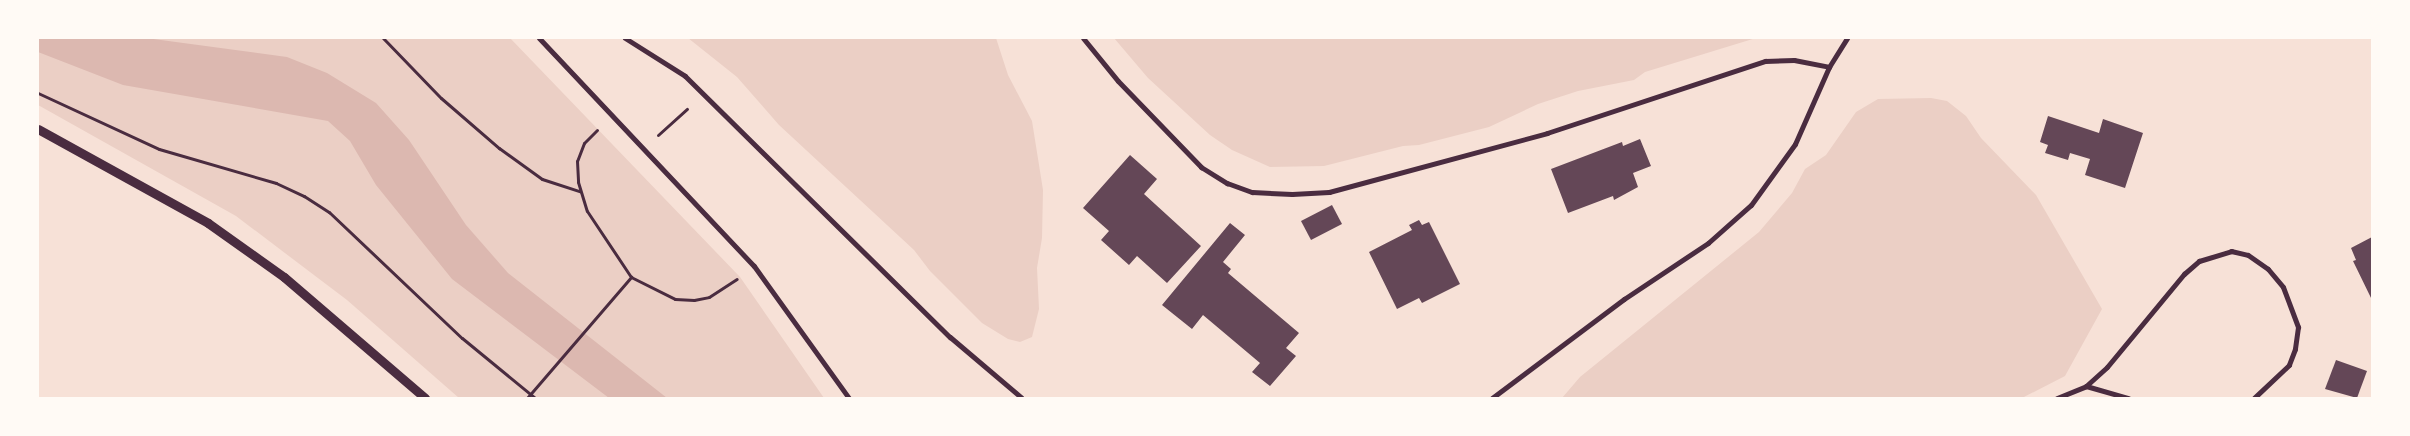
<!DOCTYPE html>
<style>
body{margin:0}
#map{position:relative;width:2410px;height:436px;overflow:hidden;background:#f7e1d7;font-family:"Varela Round",sans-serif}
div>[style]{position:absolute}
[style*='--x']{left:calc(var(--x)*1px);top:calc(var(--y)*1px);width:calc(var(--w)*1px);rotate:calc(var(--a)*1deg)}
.green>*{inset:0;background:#ebcfc5}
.water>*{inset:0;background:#dcb8b0}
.building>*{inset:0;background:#644757}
.path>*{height:3px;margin:-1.5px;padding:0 1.5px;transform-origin:1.5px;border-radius:1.5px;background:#4a2c40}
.minor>*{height:5px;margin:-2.5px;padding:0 2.5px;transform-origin:2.5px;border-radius:2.5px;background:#4a2c40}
.tertiary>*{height:9px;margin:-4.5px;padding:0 4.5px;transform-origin:4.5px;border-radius:4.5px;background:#4a2c40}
span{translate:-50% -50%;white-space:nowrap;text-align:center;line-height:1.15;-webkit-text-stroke:4px #fffaf5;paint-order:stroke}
.frame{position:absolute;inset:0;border:39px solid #fffaf5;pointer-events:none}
</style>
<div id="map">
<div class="green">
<div style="clip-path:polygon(38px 38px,510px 38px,740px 277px,824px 398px,459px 398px,347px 300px,236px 216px,38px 105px)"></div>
<div style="clip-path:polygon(688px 38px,996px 38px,1008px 75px,1032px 121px,1043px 190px,1042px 238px,1037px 268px,1039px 309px,1032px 337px,1020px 342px,1008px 339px,982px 323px,930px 271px,914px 250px,779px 125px,737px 77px)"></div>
<div style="clip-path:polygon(1114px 38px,1756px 38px,1645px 72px,1634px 80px,1578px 91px,1538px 104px,1489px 127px,1419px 145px,1403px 146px,1324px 166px,1270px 167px,1232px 150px,1210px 135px,1148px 78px)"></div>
<div style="clip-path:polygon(1931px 98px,1947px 101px,1966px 116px,1981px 138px,2036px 195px,2102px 309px,2065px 376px,2022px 398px,1562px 398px,1580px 377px,1759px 232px,1792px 193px,1805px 169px,1826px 155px,1856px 112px,1878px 99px)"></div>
</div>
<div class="water">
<div style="clip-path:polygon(38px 38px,146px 38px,287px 57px,327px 73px,376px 103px,409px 140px,466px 225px,508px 273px,667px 398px,609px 398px,452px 279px,376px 185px,350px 141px,328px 121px,123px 85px,38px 52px)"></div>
</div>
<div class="building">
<div style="clip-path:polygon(2048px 116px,2099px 133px,2103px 119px,2143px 133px,2125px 188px,2085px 175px,2090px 159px,2070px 153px,2068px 160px,2045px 153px,2048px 145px,2040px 142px)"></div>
<div style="clip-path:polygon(1640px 139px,1651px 166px,1633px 173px,1638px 187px,1614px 200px,1613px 196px,1568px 213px,1551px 169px,1622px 142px,1623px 146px)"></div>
<div style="clip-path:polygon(1130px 155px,1157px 179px,1144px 194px,1201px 246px,1167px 283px,1137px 256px,1129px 265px,1101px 240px,1109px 231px,1083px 208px)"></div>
<div style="clip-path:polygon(1332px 205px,1342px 224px,1311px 240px,1301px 221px)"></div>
<div style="clip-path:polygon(1419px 220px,1422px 225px,1429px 222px,1460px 284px,1422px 303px,1419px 298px,1397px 309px,1369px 252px,1412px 230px,1409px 225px)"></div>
<div style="clip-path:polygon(1230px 223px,1245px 235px,1223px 262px,1231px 269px,1228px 273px,1299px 333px,1286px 348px,1296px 356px,1270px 386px,1252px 372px,1260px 363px,1203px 315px,1192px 329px,1162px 305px)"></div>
<div style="clip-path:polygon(2372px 237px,2372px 300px,2353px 261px,2356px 260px,2351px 248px)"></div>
<div style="clip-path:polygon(2336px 360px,2367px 371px,2357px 398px,2325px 389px)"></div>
</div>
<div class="path">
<div style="--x:383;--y:38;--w:83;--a:46"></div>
<div style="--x:441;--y:98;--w:77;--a:40.8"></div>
<div style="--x:499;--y:148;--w:53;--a:35.8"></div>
<div style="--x:542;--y:179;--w:40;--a:18"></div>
<div style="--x:38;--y:93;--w:133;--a:24.8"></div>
<div style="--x:159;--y:149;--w:122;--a:16.2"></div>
<div style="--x:276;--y:183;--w:31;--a:25"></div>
<div style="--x:304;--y:196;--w:30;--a:33"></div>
<div style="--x:329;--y:212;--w:183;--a:43.5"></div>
<div style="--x:462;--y:338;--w:94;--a:39.4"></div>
<div style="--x:597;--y:130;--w:18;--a:135"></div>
<div style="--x:584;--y:143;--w:19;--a:111"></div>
<div style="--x:577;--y:161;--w:21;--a:87"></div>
<div style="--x:578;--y:182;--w:30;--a:73"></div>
<div style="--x:587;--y:211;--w:79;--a:56.3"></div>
<div style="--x:631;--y:277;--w:49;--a:26.6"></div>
<div style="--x:675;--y:299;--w:19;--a:3"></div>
<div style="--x:694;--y:300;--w:15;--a:-11"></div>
<div style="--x:709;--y:297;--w:33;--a:-33"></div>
<div style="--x:658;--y:135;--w:39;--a:-42"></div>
<div style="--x:527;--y:398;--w:160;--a:-49.3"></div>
</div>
<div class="minor">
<div style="--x:539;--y:38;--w:313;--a:46.7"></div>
<div style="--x:754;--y:266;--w:163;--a:54.3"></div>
<div style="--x:625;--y:38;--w:71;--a:32.3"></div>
<div style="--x:685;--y:76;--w:372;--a:44.6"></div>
<div style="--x:950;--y:337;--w:94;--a:40.3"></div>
<div style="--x:1083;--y:38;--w:55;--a:50.9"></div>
<div style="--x:1118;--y:81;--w:120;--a:46"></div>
<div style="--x:1201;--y:167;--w:31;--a:32"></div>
<div style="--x:1227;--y:183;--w:27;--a:20"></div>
<div style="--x:1252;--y:192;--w:40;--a:2.9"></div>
<div style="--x:1292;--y:194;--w:37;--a:-3"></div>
<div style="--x:1329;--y:192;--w:226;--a:-15.1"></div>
<div style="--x:1547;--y:133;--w:230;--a:-18.3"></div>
<div style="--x:1765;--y:61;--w:29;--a:-2"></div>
<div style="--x:1794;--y:60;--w:36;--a:11"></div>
<div style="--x:2086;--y:386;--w:44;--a:15.9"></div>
<div style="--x:1492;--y:398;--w:165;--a:-36.9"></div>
<div style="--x:1624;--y:299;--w:101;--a:-33.7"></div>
<div style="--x:1708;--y:243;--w:57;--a:-41.5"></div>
<div style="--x:1751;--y:205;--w:75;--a:-54.2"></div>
<div style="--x:1795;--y:144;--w:84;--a:-66.2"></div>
<div style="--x:1829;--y:67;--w:34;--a:-58"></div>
<div style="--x:2057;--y:398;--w:31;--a:-22"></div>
<div style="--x:2086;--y:386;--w:28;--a:-42"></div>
<div style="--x:2107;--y:367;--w:121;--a:-50.4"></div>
<div style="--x:2184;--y:274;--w:20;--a:-41"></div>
<div style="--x:2199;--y:261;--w:34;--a:-17"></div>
<div style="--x:2231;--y:251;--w:17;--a:13"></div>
<div style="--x:2248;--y:255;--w:24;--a:35"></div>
<div style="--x:2268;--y:269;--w:23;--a:50"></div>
<div style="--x:2283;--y:287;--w:43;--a:69.4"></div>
<div style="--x:2298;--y:327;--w:22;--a:98"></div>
<div style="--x:2295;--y:349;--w:17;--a:111"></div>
<div style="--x:2289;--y:365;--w:48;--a:136.7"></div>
</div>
<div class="tertiary">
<div style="--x:38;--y:129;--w:194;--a:28.9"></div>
<div style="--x:208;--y:223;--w:93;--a:35.4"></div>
<div style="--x:284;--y:277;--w:186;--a:40.6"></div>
</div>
<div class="frame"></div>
</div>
